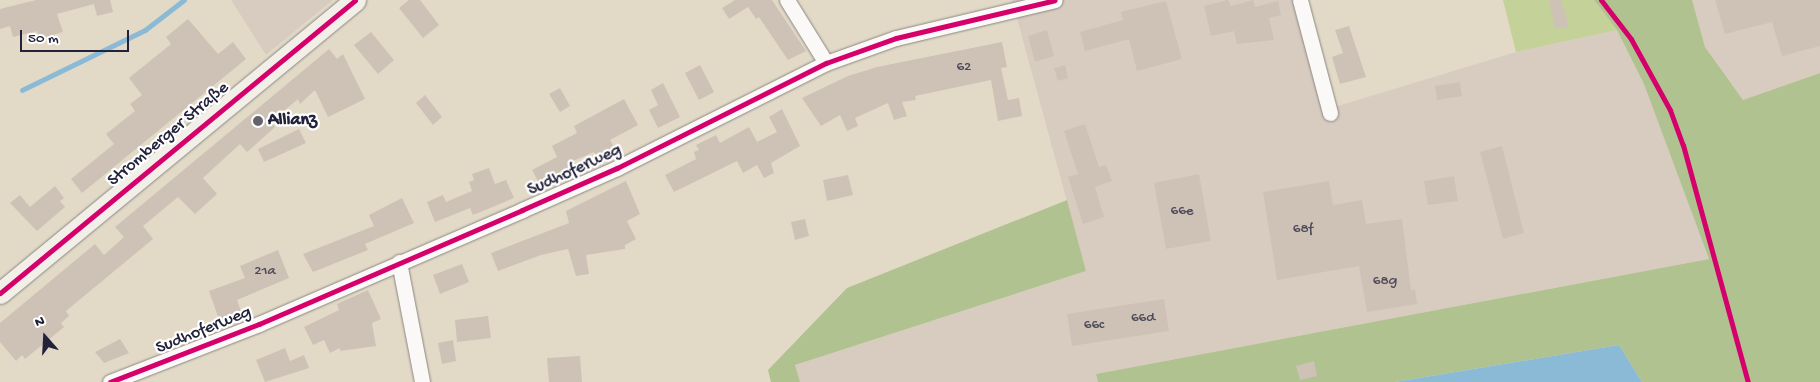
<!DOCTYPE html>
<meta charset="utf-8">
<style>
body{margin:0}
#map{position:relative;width:1820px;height:382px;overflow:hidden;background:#e2dac7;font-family:"Gochi Hand",sans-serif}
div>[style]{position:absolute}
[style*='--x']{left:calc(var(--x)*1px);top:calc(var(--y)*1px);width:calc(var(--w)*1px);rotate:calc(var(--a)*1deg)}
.industrial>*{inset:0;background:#d8ccc0}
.green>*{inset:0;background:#c4d198}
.forest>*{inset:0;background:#b0c290}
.water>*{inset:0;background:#8bbad6}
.stream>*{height:4.5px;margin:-2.25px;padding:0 2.25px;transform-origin:2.25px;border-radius:2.25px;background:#8bbad6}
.building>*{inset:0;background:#cec2b6}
.roads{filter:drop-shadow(0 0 1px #8b8782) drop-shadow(0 0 1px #8b8782)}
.street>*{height:15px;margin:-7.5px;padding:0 7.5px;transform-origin:7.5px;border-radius:7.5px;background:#fbf9f7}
.secondary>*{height:21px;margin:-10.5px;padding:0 10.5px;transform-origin:10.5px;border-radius:10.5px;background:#f2efe8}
.cycleway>*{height:5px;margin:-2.5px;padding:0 2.5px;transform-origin:2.5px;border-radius:2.5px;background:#d6006c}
.dots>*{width:14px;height:14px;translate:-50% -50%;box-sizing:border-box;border:2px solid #fff;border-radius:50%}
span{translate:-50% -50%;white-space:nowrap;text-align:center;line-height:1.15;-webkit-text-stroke:4.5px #fff;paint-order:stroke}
.number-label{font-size:15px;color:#4d4a5a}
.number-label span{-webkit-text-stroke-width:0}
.poi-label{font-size:18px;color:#22223b;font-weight:700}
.left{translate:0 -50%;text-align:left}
.street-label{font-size:18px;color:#22223b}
.north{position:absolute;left:20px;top:312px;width:50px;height:50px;-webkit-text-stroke:4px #fff;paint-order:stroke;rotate:341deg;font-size:14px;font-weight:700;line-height:20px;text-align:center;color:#22223b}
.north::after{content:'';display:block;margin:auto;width:18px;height:22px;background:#22223b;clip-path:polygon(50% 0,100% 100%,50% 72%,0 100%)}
.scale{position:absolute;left:20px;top:30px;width:109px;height:22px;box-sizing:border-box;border:2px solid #22223b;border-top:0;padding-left:6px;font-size:15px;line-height:18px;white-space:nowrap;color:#22223b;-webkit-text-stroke:4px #fff;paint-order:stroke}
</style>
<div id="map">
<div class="industrial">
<div style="clip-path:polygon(231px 0,333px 0,266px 55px)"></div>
<div style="clip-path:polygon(1012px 0,1296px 0,1328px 109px,1516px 52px,1617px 30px,1644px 83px,1709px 259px,1096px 374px,1098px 382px,800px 382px,795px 365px,1086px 271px)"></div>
<div style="clip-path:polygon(1691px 0,1820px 0,1820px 73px,1743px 100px,1705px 47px)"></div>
</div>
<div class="green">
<div style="clip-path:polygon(1503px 0,1594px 0,1617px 30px,1516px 52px)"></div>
</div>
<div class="forest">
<div style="clip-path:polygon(1594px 0,1692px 0,1705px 47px,1743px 100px,1820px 73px,1820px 382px,1642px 382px,1619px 345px,1395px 382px,1098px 382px,1096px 374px,1709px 259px,1644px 84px,1617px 30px)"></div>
<div style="clip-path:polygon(1067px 200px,1086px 271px,795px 365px,800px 382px,771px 382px,768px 370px,847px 288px)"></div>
</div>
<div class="water">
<div style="clip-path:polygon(1619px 345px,1642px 382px,1395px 382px)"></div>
</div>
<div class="stream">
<div style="--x:22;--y:90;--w:137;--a:-26"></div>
<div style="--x:145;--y:30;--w:49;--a:-37.6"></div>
</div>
<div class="building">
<div style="clip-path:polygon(36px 0,110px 0,113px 12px,97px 16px,94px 4px,57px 14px,63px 32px,39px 39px,37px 31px,13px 37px,10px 26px,0 29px,0 9px)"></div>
<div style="clip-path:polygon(409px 0,420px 0,439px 25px,423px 38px,399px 8px)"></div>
<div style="clip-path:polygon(735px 0,772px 0,806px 51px,788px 60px,759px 17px,756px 19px,748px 7px,729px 19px,722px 8px)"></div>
<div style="clip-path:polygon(1228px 0,1231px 6px,1253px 0,1255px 7px,1278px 1px,1281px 15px,1269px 18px,1274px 40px,1237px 44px,1234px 31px,1211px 36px,1204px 6px)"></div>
<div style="clip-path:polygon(1549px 0,1561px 0,1569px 26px,1555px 29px)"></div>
<div style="clip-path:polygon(1715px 0,1820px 0,1820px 46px,1782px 56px,1772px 22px,1725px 34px)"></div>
<div style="clip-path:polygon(1166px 1px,1182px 59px,1137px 71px,1129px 39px,1085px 51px,1080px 32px,1123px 20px,1121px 12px)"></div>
<div style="clip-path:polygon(188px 19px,218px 54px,233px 42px,246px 59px,82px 193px,71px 179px,114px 144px,106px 134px,135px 111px,130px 104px,142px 95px,129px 78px,171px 44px,166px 37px)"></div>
<div style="clip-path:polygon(1349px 26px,1366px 77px,1340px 84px,1332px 57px,1343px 53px,1335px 30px)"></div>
<div style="clip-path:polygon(1047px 30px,1054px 56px,1035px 62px,1028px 36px)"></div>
<div style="clip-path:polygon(371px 32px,394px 60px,378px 74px,354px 45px)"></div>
<div style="clip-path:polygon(1002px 42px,1007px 67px,1001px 68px,1008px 100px,1019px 98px,1022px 116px,998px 121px,991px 80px,915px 96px,916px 100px,902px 102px,907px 116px,894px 120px,888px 103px,855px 118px,858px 126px,847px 131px,840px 115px,821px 126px,802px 98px,848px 76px,877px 67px)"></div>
<div style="clip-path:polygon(329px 49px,337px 59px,343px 54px,365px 99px,328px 117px,315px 90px,300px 104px,298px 99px,271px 122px,275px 127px,255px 145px,247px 152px,240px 144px,203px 178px,217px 194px,195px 214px,178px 197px,172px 202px,143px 226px,153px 239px,66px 311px,69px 316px,61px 323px,64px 327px,25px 359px,22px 355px,16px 361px,0 342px,0 323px,95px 244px,104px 255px,124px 237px,115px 227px)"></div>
<div style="clip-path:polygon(700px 65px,714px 92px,699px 100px,685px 73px)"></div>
<div style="clip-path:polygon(1065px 65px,1068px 78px,1058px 81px,1054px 68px)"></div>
<div style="clip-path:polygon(1460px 82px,1462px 96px,1437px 100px,1435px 86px)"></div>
<div style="clip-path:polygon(663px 83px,680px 117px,658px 128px,649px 110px,658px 105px,651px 90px)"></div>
<div style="clip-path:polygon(560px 88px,570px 106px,560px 112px,549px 94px)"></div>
<div style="clip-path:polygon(425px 95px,442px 117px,433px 125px,416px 103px)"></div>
<div style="clip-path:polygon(624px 99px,638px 125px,610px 140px,616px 150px,598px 159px,594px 152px,573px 161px,577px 169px,541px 187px,532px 170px,557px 157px,552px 146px,577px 133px,574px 126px)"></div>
<div style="clip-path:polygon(782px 109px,800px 146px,771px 163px,774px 173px,764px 178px,757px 165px,743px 173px,737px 161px,674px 192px,665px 175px,696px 159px,694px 152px,699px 150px,696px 145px,716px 135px,720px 143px,749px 127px,757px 142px,777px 132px,769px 117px)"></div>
<div style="clip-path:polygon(1085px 124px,1099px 167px,1106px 165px,1112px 181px,1095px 187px,1104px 217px,1083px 224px,1068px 177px,1078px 174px,1064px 131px)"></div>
<div style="clip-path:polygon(299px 129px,306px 143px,264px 162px,258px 149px)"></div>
<div style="clip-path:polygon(1502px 146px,1524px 233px,1503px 239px,1480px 152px)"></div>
<div style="clip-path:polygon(489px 168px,495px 184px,506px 180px,514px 198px,473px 215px,470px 208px,435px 222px,427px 202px,443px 195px,446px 202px,472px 191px,469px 182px,474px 180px,472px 174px)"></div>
<div style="clip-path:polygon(1199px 174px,1211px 241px,1166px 249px,1154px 183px)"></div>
<div style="clip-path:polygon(848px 175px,853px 195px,827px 201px,823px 180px)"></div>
<div style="clip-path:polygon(1454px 176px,1458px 201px,1428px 205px,1424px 181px)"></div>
<div style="clip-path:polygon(626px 181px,640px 214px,627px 221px,636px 239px,625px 245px,625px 249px,586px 255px,589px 274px,576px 276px,568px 249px,541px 255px,498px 271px,491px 253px,569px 223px,566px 211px)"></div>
<div style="clip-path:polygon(1329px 181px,1333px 205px,1362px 200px,1366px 224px,1402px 219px,1411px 290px,1415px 289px,1417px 304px,1367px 312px,1359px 266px,1277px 280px,1263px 192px)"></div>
<div style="clip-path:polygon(55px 186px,64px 198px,60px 201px,65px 207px,37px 231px,10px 203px,20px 195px,30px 207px)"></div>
<div style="clip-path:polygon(402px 198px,414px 223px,365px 244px,368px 250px,313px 272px,303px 254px,374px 226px,369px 215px)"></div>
<div style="clip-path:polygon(805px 219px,809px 236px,795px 240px,791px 222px)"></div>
<div style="clip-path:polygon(278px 250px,289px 278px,237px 300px,243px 317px,221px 325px,209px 291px,245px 278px,240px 266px)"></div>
<div style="clip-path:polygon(462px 264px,469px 282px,440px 294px,433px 275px)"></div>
<div style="clip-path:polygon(368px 290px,381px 319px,372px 323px,376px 346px,340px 351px,340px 348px,330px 353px,324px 340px,313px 345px,304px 327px,339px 310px,337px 304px)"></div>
<div style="clip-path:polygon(1164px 299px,1169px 331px,1072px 346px,1067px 314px)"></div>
<div style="clip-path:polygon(488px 316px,491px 338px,457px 342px,455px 320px)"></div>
<div style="clip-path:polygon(120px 339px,129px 353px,104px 363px,95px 352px)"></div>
<div style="clip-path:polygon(453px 340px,456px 361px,442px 364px,438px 343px)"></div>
<div style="clip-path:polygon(285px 348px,290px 361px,304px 355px,309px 368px,265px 382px,256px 360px)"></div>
<div style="clip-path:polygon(580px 356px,582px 382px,549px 382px,547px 358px)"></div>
<div style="clip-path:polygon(1314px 361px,1317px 376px,1300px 380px,1296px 366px)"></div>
</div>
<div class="roads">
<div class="street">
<div style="--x:787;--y:0;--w:74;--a:58.2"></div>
<div style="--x:1300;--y:0;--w:117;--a:75.1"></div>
<div style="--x:399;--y:262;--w:122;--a:79.1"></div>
<div style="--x:110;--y:382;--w:160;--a:-21.3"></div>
<div style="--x:259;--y:324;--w:287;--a:-23.4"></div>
<div style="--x:522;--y:210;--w:104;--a:-23.9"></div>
<div style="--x:617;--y:168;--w:234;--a:-26.7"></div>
<div style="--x:826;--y:63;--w:74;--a:-19.7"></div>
<div style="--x:896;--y:38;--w:163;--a:-13.4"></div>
</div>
<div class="secondary">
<div style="--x:0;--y:293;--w:460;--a:-39.5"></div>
</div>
</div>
<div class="cycleway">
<div style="--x:1601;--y:0;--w:49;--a:52.4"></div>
<div style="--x:1631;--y:39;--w:81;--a:61.2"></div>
<div style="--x:1670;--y:110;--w:37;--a:70"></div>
<div style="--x:1683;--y:145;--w:246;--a:74.7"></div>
<div style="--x:0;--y:293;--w:460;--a:-39.5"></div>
<div style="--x:110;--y:382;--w:160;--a:-21.3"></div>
<div style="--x:259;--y:324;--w:287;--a:-23.4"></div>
<div style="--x:522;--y:210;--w:104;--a:-23.9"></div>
<div style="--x:617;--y:168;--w:234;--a:-26.7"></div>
<div style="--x:826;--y:63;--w:74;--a:-19.7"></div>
<div style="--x:896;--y:38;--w:163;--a:-13.4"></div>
</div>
<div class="dots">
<div style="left:258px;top:121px;background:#65626c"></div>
</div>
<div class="number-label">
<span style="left:964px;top:68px">62</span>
<span style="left:1182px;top:212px">66e</span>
<span style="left:1303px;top:230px">68f</span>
<span style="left:265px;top:272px">21a</span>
<span style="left:1385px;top:282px">68g</span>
<span style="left:1143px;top:319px">66d</span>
<span style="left:1094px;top:326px">66c</span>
</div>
<div class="poi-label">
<span class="left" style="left:268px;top:121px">Allianz</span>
</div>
<div class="street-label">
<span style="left:169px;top:135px;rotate:-40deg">Stromberger Straße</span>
<span style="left:575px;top:171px;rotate:-25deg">Sudhoferweg</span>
<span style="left:204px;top:331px;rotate:-22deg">Sudhoferweg</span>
</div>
<div class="north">N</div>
<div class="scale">50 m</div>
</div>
